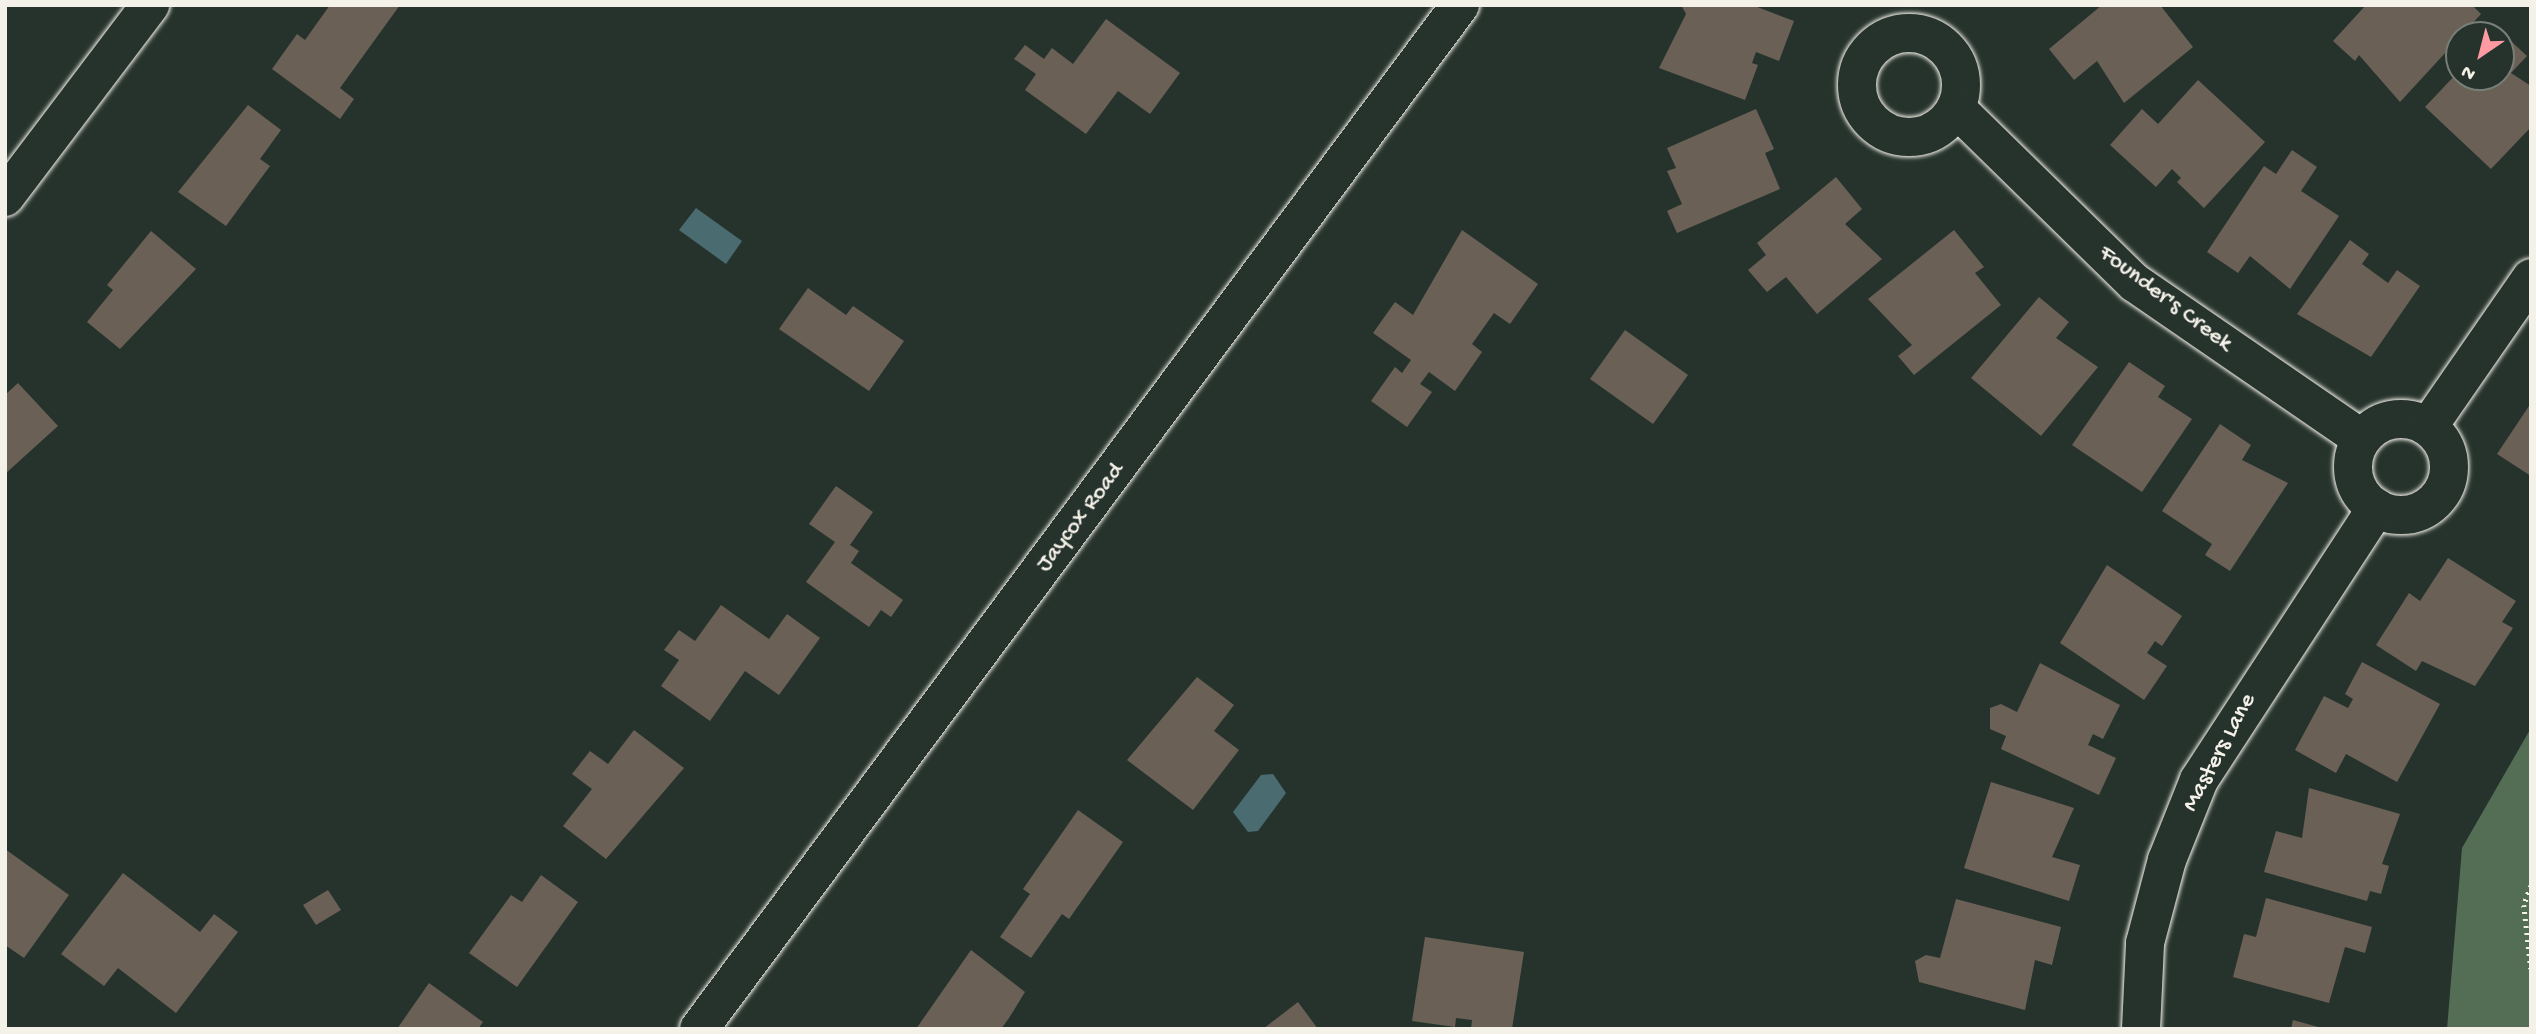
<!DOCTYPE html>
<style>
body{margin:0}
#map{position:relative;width:2536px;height:1034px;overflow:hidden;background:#26332d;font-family:"Gochi Hand",sans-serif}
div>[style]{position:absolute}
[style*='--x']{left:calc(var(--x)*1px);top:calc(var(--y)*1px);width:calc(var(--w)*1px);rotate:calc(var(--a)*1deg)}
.green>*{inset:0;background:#536e55}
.water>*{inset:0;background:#4a6c71}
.building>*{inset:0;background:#6b6056}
.path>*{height:4.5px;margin-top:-2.25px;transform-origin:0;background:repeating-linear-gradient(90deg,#f4f1e8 0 2px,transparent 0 7px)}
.roads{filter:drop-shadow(0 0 2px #f4f1e8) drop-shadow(0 0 2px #f4f1e8)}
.minor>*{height:38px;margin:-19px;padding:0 19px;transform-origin:19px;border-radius:19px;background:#26332d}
.minor>.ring{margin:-19px;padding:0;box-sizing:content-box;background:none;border:38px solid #26332d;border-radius:50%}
span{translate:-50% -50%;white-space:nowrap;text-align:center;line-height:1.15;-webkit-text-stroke:6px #26332d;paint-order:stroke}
.street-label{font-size:24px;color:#f4f1e8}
.frame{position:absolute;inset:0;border:7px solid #f4f1e8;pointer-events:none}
.north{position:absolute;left:2445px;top:21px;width:70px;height:70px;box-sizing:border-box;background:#26332d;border:2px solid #787f78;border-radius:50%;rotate:215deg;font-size:19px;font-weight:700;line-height:28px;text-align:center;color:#f4f1e8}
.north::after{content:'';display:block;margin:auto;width:24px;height:32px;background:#ff9aa2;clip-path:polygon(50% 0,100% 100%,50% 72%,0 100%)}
</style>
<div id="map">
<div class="green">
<div style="clip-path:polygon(2531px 728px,2531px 1029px,2447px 1029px,2462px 848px)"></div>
</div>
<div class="water">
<div style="clip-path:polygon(696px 208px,742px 241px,726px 264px,679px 230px)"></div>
<div style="clip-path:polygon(1273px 774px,1286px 793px,1258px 831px,1248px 832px,1233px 812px,1261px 775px)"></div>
</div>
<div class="building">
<div style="clip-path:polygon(330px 5px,400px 5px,340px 88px,354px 99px,340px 119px,272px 69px,297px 34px,305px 40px)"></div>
<div style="clip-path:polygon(1681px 5px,1752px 5px,1794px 21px,1779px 61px,1756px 52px,1752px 63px,1758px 65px,1745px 100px,1659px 68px,1686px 14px)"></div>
<div style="clip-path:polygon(2102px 5px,2160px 5px,2193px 47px,2124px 103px,2097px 61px,2074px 80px,2049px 49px)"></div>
<div style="clip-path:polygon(2366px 5px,2472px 5px,2481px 14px,2400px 102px,2359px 55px,2355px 61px,2333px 41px)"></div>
<div style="clip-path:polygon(1106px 19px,1180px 73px,1150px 114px,1118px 91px,1086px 134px,1025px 90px,1036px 74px,1014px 59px,1025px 45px,1044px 59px,1052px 48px,1073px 64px)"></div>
<div style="clip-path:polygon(2498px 29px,2527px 56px,2511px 73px,2531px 86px,2531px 127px,2491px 169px,2425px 107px,2459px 71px,2459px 77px,2501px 77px,2501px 35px,2493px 35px)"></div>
<div style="clip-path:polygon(2198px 80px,2265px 142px,2204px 208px,2177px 182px,2181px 178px,2172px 169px,2156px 187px,2110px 145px,2142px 109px,2158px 124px)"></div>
<div style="clip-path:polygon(248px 105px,281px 130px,260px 159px,270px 166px,226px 226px,178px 192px)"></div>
<div style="clip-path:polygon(1756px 109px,1774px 149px,1765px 153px,1780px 189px,1677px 233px,1667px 211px,1682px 204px,1667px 171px,1676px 168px,1667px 148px)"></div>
<div style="clip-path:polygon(2292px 150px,2317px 167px,2301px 191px,2339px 216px,2290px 289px,2250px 256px,2238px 273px,2207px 252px,2264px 166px,2276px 174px)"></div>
<div style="clip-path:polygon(1836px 177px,1862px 209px,1845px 224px,1882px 259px,1817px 314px,1786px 277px,1767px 292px,1748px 270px,1766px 255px,1757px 243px)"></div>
<div style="clip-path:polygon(1462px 230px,1538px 284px,1510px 324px,1494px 313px,1472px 344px,1482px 352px,1455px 391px,1429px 372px,1420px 384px,1432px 392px,1407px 427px,1371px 401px,1395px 367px,1402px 373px,1411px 360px,1373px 333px,1395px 302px,1413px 315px)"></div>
<div style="clip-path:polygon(1954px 230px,1984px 267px,1975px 273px,2001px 305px,1914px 375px,1898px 356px,1912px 345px,1868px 299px)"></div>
<div style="clip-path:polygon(151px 231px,196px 269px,120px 349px,87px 322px,113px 290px,107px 285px)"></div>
<div style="clip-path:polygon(2350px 240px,2369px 254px,2362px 264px,2388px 283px,2397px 270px,2420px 286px,2371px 357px,2297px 314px)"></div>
<div style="clip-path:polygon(808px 288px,846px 315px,853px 306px,904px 341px,869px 391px,779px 329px)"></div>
<div style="clip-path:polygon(2039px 297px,2069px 322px,2056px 338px,2098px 367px,2041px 436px,1971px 378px)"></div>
<div style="clip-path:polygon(1625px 330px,1688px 375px,1653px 424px,1590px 379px)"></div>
<div style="clip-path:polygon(2129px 362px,2165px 386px,2158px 397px,2192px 419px,2142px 492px,2072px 445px)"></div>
<div style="clip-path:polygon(18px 383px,58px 426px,5px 474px,5px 395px)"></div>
<div style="clip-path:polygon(2531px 403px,2531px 476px,2497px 454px)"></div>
<div style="clip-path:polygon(2220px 424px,2251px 445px,2242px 460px,2288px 483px,2230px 571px,2205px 555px,2212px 544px,2162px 511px)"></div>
<div style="clip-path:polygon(836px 486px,873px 512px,850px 545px,859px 551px,851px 563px,903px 600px,891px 617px,881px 610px,869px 627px,806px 582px,835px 542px,809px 524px)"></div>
<div style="clip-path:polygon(2448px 558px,2516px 601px,2502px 622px,2513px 628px,2475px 686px,2422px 661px,2416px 671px,2376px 645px,2409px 593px,2420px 601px)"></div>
<div style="clip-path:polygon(2107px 565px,2182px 616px,2162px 646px,2155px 641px,2147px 653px,2167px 666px,2144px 700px,2060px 643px)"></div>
<div style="clip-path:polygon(721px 605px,769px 639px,787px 614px,820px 638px,779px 695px,745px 671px,710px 721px,661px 686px,679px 660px,664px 650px,679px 630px,695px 641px)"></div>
<div style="clip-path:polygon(2362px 662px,2440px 704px,2397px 782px,2346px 754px,2336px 773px,2295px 750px,2324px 696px,2348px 708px,2353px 699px,2345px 694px)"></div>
<div style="clip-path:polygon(2040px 663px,2120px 705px,2103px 739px,2093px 734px,2088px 745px,2116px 758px,2099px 795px,2001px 749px,2006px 736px,1990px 729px,1990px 708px,2001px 704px,2017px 712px)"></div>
<div style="clip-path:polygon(1197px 677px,1234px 705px,1214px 731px,1239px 750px,1193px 810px,1127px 760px)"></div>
<div style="clip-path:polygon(634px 730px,684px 768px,606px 859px,563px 826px,592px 789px,572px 774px,590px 751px,608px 764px)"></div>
<div style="clip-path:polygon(1991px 782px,2074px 808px,2052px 857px,2080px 865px,2069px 901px,1964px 868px)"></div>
<div style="clip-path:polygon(2309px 788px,2400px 814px,2382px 864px,2389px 866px,2381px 894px,2370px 891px,2367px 901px,2264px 872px,2276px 831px,2302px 838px)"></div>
<div style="clip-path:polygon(1078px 810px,1123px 842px,1069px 919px,1062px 914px,1031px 958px,1000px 937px,1030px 894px,1023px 889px)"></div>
<div style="clip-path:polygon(5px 849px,69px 895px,24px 958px,5px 945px)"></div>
<div style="clip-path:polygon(123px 873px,200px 932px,214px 914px,238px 932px,176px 1013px,118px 968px,104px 986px,61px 954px)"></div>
<div style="clip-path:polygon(541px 875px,578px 902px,517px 987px,469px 953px,511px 895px,522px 902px)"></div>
<div style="clip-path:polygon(328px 890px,341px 910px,316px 925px,303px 905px)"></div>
<div style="clip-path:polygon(2266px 898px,2372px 927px,2365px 953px,2345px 947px,2329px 1003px,2233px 977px,2244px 934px,2256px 937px)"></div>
<div style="clip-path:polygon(1956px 899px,2061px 927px,2052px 965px,2035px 960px,2025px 1010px,1919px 982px,1915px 961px,1926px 955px,1940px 958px)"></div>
<div style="clip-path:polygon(1425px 937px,1524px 952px,1512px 1029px,1471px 1029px,1472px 1020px,1456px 1018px,1455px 1027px,1412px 1021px)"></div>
<div style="clip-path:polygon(971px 950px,1025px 992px,1009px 1018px,1001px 1029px,916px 1029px)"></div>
<div style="clip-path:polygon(429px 983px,483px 1022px,478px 1029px,397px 1029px)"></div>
<div style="clip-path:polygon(1298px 1002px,1318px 1029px,1263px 1029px)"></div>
<div style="clip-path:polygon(2293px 1020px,2322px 1028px,2322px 1029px,2291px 1029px)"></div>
</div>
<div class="path">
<div style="--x:2531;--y:886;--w:20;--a:110"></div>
<div style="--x:2524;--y:905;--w:64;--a:83.8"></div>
</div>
<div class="roads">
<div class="minor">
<div class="ring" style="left:1857px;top:33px;width:66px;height:66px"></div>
<div style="--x:1956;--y:108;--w:250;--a:44.4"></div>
<div style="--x:2135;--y:283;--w:275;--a:34.5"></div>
<div style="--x:5;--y:197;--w:241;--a:-52.9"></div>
<div class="ring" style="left:2353px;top:419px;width:58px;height:58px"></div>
<div style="--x:2428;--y:427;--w:181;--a:-55.3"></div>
<div style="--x:699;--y:1029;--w:1276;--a:-53.38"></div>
<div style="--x:2141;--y:1029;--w:86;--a:-87.3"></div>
<div style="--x:2145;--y:943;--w:86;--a:-75.2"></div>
<div style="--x:2167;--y:860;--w:86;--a:-68.2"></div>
<div style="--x:2199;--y:780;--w:325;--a:-56.9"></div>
</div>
</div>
<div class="street-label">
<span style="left:2165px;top:299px;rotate:37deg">Founder's Creek</span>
<span style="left:1081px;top:518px;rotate:-53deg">Jaycox Road</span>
<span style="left:2220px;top:753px;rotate:-62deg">Masters Lane</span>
</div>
<div class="frame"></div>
<div class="north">N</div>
</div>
